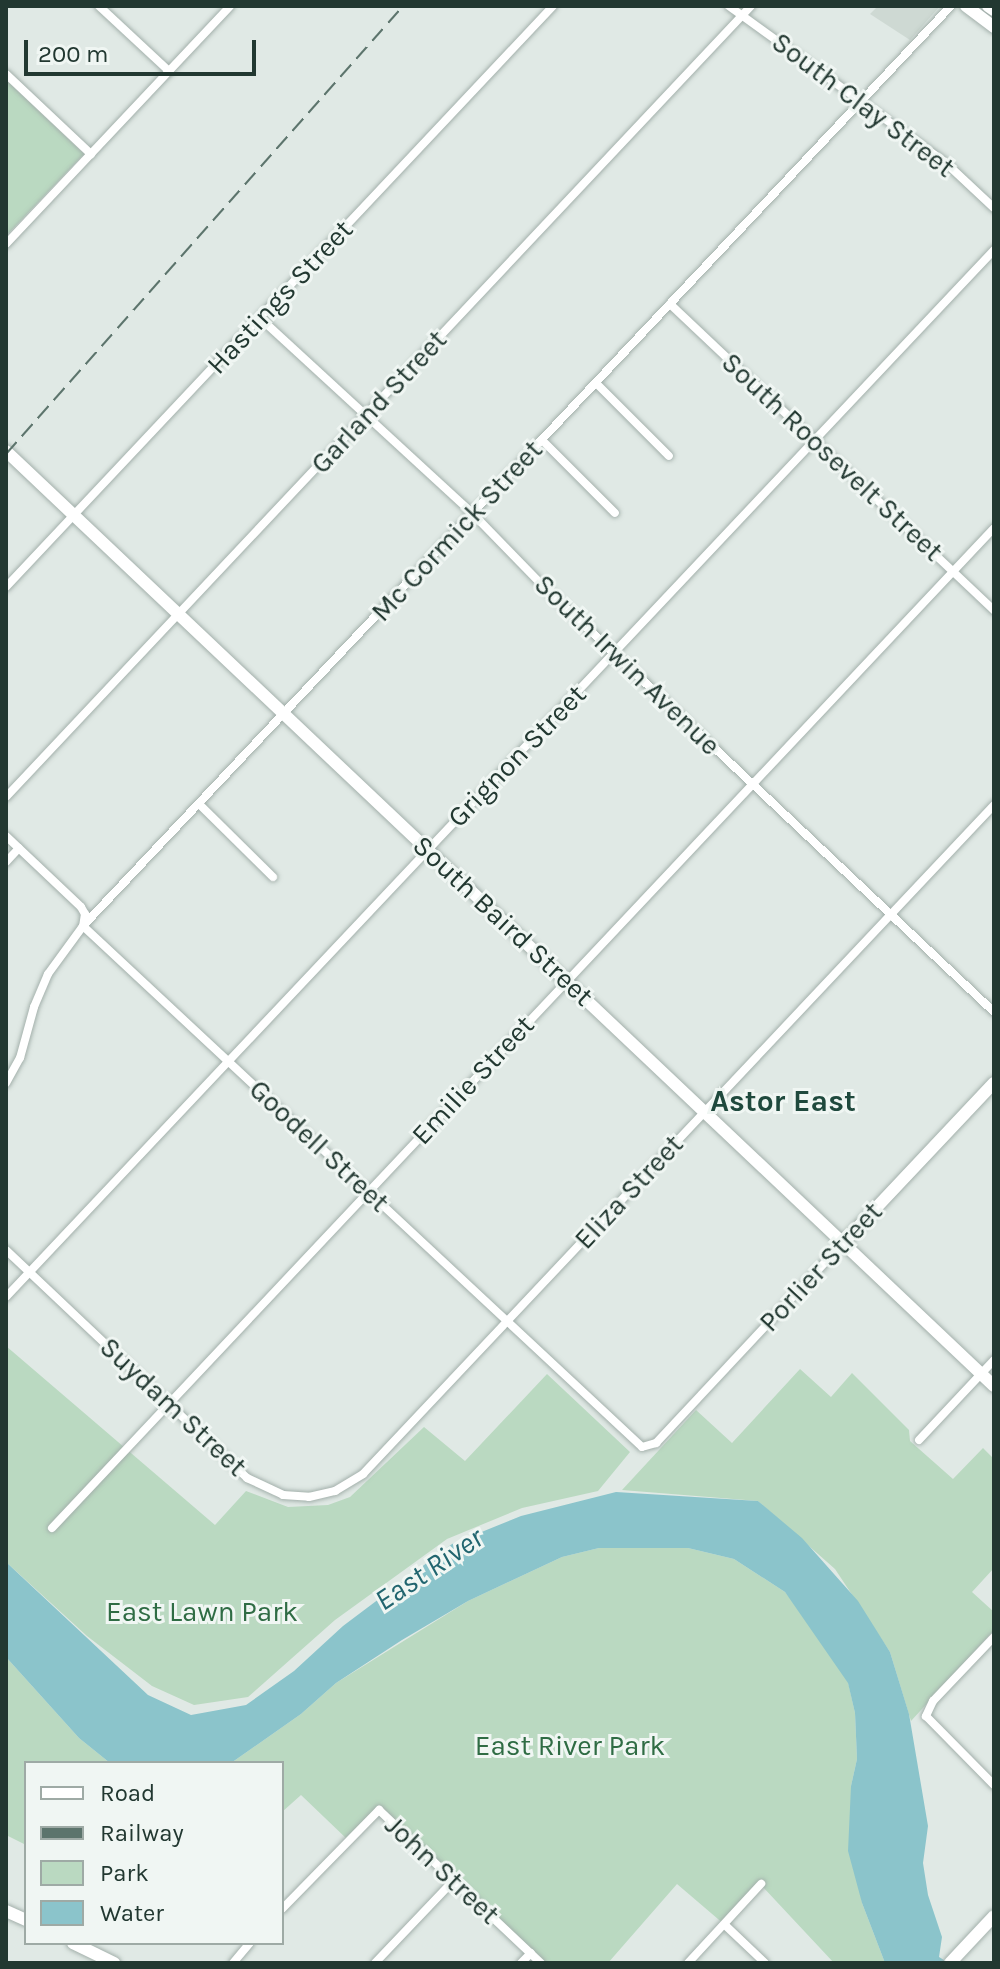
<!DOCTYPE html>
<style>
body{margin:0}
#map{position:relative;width:1000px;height:1969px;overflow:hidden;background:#e0e9e5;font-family:Karla,sans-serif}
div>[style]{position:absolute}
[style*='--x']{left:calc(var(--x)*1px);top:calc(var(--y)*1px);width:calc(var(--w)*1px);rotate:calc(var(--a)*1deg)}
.built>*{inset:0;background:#ced9d3}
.green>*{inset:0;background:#bad9c1}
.water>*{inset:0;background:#8bc4cb}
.roads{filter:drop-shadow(0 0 2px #a3b0ab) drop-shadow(0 0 2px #a3b0ab)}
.street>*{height:8px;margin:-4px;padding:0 4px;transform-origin:4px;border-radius:4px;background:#fff}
.secondary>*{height:12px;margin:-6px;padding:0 6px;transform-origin:6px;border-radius:6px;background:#fff}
.rail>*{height:2px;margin-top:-1px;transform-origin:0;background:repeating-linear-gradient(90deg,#5c746c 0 16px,transparent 0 24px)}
span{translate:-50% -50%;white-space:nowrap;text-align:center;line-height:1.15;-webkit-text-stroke:6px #f0f6f3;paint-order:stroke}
.street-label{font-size:28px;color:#223831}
.park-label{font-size:28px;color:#2f6c44}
.neighbourhood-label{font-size:30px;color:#1f493d;font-weight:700}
.water-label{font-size:30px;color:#21656f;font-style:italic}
.frame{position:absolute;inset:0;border:8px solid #223831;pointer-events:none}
.legend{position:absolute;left:24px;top:1761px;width:260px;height:184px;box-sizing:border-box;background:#f0f6f3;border:2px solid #9eaaa5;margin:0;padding:10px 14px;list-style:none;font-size:24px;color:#223831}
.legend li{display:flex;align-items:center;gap:16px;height:40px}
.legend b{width:40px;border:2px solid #9eaaa5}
.scale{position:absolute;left:24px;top:40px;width:232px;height:36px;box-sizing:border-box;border:4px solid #223831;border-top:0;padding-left:10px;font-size:24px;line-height:28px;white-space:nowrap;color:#223831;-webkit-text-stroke:6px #f0f6f3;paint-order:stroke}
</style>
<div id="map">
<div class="built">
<div style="clip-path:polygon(878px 6px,940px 6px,910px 40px,870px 14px)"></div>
</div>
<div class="green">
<div style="clip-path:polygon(6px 80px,84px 154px,6px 236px)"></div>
<div style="clip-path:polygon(6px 1346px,215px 1525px,246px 1491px,288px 1507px,328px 1505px,350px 1497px,424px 1427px,465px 1461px,547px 1374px,630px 1452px,598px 1491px,522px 1508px,447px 1539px,335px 1620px,248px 1697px,194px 1705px,152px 1686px,87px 1636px,6px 1562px)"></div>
<div style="clip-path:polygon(800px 1369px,831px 1397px,852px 1373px,909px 1430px,910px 1441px,953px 1479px,983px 1448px,994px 1459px,994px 1568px,972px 1592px,994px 1612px,994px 1630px,911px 1721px,890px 1652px,835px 1569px,758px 1501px,622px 1490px,696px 1410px,732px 1443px)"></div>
<div style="clip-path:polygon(599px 1548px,688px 1548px,734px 1559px,785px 1592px,808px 1621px,848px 1682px,855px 1713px,857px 1759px,851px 1786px,862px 1903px,885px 1963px,834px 1963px,761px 1885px,725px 1925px,677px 1884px,608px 1963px,541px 1963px,379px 1810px,348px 1840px,301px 1795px,282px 1812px,282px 1763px,231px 1763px,301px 1714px,336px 1683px,468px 1601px,562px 1557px)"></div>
<div style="clip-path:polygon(6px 1657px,79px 1738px,110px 1763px,26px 1763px,26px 1845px,6px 1835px)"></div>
</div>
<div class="water">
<div style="clip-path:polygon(616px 1492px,758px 1501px,802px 1538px,858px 1601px,890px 1652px,909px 1714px,928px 1826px,923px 1863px,928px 1895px,942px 1937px,939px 1957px,949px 1963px,885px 1963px,862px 1903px,848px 1851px,851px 1786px,857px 1759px,855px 1713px,848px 1683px,785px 1592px,734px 1559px,688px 1548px,599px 1548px,562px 1557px,468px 1601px,402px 1640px,336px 1683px,301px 1714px,231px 1763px,110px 1763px,79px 1738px,6px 1657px,6px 1562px,148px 1695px,191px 1715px,246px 1705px,294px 1671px,343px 1626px,452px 1544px,521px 1516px)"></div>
</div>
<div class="roads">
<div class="street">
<div style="--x:99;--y:6;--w:96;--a:42.9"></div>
<div style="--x:729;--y:6;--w:269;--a:35.9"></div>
<div style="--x:947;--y:164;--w:64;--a:43.1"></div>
<div style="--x:6;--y:74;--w:117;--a:43.3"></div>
<div style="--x:6;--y:244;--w:327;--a:-46.7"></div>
<div style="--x:670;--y:304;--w:446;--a:43.4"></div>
<div style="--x:260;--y:318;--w:291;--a:42.6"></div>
<div style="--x:474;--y:515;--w:102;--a:45.8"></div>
<div style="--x:545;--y:588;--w:618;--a:43.36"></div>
<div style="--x:596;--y:383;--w:103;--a:45"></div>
<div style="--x:542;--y:440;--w:103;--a:45"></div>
<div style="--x:6;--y:587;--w:798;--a:-46.73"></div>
<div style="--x:6;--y:797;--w:1087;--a:-46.72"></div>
<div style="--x:199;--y:804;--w:104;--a:44.6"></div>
<div style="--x:6;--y:836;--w:103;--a:43.4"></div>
<div style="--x:81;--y:907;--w:8;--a:60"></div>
<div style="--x:85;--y:914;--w:12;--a:99"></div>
<div style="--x:83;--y:926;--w:764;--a:42.98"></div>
<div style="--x:642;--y:1447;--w:15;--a:-16"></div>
<div style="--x:656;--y:1443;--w:274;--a:-46.9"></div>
<div style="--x:6;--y:862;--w:19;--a:-47"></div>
<div style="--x:6;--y:1083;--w:29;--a:-61"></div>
<div style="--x:20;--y:1058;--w:53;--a:-74.6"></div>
<div style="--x:34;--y:1007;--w:36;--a:-67"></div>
<div style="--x:48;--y:974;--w:59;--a:-53.9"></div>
<div style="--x:83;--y:926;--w:1265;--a:-46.67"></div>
<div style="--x:6;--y:1250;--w:332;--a:43.4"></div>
<div style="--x:247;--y:1478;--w:40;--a:25"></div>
<div style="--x:283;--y:1495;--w:26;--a:4"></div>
<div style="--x:309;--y:1497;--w:27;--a:-13"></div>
<div style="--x:335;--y:1491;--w:33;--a:-31"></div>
<div style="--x:363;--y:1474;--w:920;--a:-46.67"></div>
<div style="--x:6;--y:1297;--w:1440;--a:-46.66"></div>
<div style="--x:919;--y:1440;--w:110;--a:-46.8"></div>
<div style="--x:52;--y:1528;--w:1374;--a:-46.71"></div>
<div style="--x:994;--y:1637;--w:88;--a:133.6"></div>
<div style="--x:933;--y:1701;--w:17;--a:115"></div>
<div style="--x:926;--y:1716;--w:97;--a:45.4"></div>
<div style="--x:282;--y:1909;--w:139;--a:-45.6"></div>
<div style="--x:379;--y:1810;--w:223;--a:43.4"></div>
<div style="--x:725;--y:1925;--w:55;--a:43.5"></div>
<div style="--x:233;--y:1963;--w:26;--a:-50"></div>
<div style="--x:375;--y:1963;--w:115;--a:-46.4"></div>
<div style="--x:521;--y:1963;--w:14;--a:-45"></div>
<div style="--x:688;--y:1963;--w:108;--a:-47.3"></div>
</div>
<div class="secondary">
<div style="--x:966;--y:6;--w:35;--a:37"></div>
<div style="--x:988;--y:6;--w:7;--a:34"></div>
<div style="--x:6;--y:451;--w:1360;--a:43.42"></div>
<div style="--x:843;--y:1243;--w:220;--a:-46.7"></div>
<div style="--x:6;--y:1911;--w:22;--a:24"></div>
<div style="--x:73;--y:1943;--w:46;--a:26"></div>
<div style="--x:950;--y:1963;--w:64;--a:-46.9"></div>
</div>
</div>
<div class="rail">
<div style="--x:6;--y:454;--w:599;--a:-48.45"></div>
</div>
<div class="street-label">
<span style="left:863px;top:105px;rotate:37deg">South Clay Street</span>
<span style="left:280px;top:297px;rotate:-47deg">Hastings Street</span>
<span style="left:379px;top:402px;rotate:-47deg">Garland Street</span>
<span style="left:832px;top:457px;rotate:43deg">South Roosevelt Street</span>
<span style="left:457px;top:531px;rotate:-47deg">Mc Cormick Street</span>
<span style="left:627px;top:665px;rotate:44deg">South Irwin Avenue</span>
<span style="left:517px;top:756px;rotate:-46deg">Grignon Street</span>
<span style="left:503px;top:921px;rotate:43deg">South Baird Street</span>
<span style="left:473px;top:1080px;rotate:-47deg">Emilie Street</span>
<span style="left:319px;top:1146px;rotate:43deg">Goodell Street</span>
<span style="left:629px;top:1192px;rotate:-47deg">Eliza Street</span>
<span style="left:821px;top:1267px;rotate:-47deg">Porlier Street</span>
<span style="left:173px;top:1407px;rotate:43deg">Suydam Street</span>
<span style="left:442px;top:1870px;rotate:43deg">John Street</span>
</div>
<div class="park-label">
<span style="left:202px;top:1612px">East Lawn Park</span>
<span style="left:570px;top:1746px">East River Park</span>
</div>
<div class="neighbourhood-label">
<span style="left:783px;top:1101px">Astor East</span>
</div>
<div class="water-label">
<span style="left:429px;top:1569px;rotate:-34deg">East River</span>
</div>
<div class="frame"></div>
<ul class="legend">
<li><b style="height:10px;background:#fff"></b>Road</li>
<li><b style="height:10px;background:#5c746c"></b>Railway</li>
<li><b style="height:22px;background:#bad9c1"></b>Park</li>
<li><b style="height:22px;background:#8bc4cb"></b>Water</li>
</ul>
<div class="scale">200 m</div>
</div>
